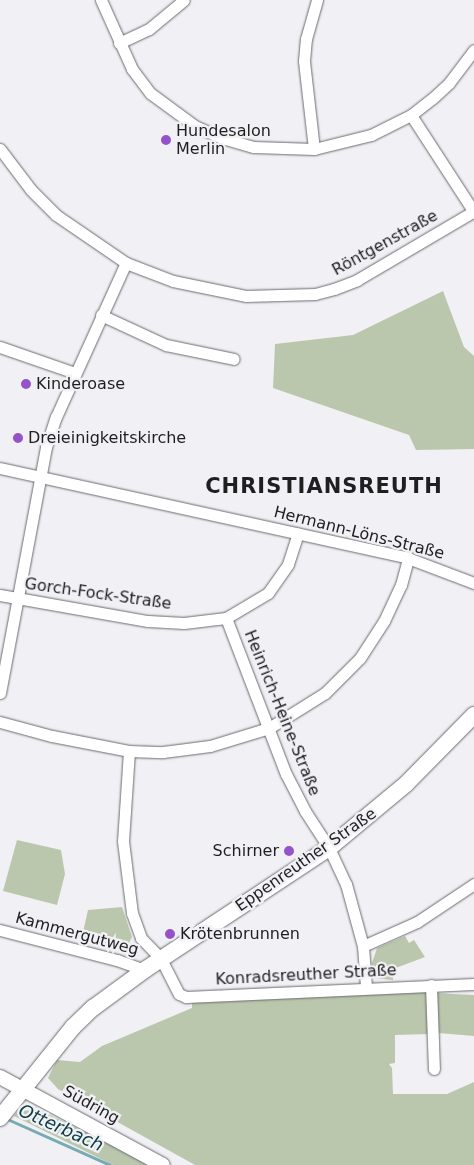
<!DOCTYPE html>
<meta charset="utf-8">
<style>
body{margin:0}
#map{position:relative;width:474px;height:1165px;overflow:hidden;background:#f1f1f5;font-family:"DejaVu Sans",sans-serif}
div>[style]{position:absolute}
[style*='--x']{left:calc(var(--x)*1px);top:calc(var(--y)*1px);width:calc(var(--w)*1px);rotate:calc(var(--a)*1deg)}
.green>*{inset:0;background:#bbc7ac}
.stream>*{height:3px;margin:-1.5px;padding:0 1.5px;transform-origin:1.5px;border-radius:1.5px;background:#77abb4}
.roads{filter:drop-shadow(0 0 1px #6a6a6e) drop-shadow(0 0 1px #6a6a6e)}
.minor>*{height:11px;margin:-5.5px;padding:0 5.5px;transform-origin:5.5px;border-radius:5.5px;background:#fff}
.tertiary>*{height:14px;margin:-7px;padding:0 7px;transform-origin:7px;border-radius:7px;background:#fff}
.secondary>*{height:16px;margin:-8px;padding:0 8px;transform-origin:8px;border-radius:8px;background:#fff}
.dots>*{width:14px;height:14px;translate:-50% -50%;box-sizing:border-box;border:2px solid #f1f1f5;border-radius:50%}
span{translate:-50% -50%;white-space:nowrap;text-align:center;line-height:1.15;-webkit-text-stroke:4.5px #f1f1f5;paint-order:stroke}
.poi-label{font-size:16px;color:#1f1f20}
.left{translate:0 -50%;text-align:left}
.right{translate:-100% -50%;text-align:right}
.street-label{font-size:16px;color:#1f1f20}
.water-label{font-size:18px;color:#0c3e45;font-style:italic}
.district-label{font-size:21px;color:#1f1f20;font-weight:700;letter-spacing:1px}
</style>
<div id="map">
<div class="green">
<div style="clip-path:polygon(443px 291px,464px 347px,474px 356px,474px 449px,416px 450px,409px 435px,273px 388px,275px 344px,353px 335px)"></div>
<div style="clip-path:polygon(17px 840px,61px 850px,65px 874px,57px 905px,3px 891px)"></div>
<div style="clip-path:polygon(122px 907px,132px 937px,126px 949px,81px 941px,88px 910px)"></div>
<div style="clip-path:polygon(405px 936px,409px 943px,414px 940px,425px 957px,393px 969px,393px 980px,373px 978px,371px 966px,377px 948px)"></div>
<div style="clip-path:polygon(426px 989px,429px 1034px,395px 1035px,395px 1063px,389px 1064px,392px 1068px,393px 1094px,447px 1094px,474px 1082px,474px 1165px,195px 1165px,58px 1089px,48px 1078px,57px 1060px,80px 1062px,102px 1046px,192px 1008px,192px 999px)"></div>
<div style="clip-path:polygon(434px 993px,474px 995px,474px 1036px,438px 1033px)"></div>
<div style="clip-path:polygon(39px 1110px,104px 1141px,148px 1165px,113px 1165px,14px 1116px,18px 1111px)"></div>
</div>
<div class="stream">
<div style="--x:5;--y:1118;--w:115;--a:24.1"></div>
</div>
<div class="roads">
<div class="minor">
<div style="--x:101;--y:0;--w:76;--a:65.8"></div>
<div style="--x:132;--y:69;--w:30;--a:53"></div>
<div style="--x:150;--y:93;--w:56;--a:36.3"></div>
<div style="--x:195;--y:126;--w:30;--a:24"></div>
<div style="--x:222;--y:138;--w:33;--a:16"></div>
<div style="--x:254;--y:147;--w:60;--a:1.9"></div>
<div style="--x:314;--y:149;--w:59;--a:-13.8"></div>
<div style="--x:371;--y:135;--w:45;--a:-26.6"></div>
<div style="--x:411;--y:115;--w:29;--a:-38"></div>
<div style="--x:434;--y:97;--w:21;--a:-43"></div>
<div style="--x:449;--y:83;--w:41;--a:-52.9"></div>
<div style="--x:119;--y:43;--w:33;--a:-25"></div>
<div style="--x:149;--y:29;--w:45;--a:-39.6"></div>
<div style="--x:411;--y:115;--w:116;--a:57"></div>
<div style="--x:0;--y:149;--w:51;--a:52.9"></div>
<div style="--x:31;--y:190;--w:35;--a:45"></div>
<div style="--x:56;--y:215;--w:85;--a:34.4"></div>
<div style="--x:126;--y:263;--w:50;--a:21"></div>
<div style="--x:173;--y:281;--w:75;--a:11.6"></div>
<div style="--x:246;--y:296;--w:69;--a:-1.7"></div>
<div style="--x:315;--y:294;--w:20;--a:-15"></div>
<div style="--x:334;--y:289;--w:25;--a:-21"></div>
<div style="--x:357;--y:280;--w:136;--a:-30.5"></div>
<div style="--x:314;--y:149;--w:89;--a:-96.5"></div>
<div style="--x:304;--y:61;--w:22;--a:-85"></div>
<div style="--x:306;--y:39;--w:41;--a:-74.2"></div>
<div style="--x:101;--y:315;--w:72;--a:24.8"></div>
<div style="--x:166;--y:345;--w:69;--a:11.6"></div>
<div style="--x:0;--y:347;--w:79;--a:19.1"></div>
<div style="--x:0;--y:468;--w:418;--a:12.4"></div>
<div style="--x:408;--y:558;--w:71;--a:20.7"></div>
<div style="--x:0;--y:595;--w:150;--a:10"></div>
<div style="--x:148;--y:621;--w:36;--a:3"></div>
<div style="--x:184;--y:623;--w:42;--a:-6.8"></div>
<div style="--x:226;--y:618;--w:49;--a:-30.8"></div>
<div style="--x:268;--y:593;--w:35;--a:-55"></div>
<div style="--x:288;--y:564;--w:32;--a:-72"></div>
<div style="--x:226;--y:618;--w:167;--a:69"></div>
<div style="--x:286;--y:774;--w:42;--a:62.8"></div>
<div style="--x:305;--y:811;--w:44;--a:57"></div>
<div style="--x:329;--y:848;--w:40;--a:65"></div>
<div style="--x:346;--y:884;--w:64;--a:74.7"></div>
<div style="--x:363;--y:946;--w:41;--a:85.8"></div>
<div style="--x:0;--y:693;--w:250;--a:-79.4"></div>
<div style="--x:46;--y:447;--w:32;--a:-72"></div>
<div style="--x:56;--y:417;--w:169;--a:-65.6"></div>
<div style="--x:0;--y:722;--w:54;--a:15.1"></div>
<div style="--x:52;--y:736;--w:78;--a:11"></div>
<div style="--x:129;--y:751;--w:34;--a:2"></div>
<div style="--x:163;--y:752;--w:47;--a:-7.3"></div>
<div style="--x:210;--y:746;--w:62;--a:-17"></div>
<div style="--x:269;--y:728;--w:66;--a:-32"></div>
<div style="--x:325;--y:693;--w:49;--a:-45"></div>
<div style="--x:360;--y:658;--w:44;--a:-57"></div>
<div style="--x:384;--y:621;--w:40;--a:-65"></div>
<div style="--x:401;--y:585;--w:28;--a:-75"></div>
<div style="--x:129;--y:751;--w:90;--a:93.8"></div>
<div style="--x:123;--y:841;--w:73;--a:82.9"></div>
<div style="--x:132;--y:913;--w:27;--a:70"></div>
<div style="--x:141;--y:938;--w:29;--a:46"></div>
<div style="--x:161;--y:959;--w:39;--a:63"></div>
<div style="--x:179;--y:994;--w:8;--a:23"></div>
<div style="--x:186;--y:997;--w:288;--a:-2.6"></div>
<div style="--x:0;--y:930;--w:121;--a:14.4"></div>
<div style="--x:117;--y:960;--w:29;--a:20"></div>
<div style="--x:363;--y:946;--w:59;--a:-24"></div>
<div style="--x:417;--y:922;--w:69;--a:-33.7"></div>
<div style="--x:431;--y:985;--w:84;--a:88"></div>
</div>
<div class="tertiary">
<div style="--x:0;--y:1077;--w:185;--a:28.4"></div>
</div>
<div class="secondary">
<div style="--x:0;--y:1118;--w:117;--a:-51.3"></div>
<div style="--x:73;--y:1027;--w:28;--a:-44"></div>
<div style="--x:93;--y:1008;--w:66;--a:-36.3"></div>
<div style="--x:146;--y:969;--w:219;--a:-33.5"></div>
<div style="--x:329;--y:848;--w:100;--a:-39.7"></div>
<div style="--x:406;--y:784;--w:97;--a:-45.4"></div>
</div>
</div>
<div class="dots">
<div style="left:166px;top:140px;background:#9553c9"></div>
<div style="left:26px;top:384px;background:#9553c9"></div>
<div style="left:18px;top:438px;background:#9553c9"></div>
<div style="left:289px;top:851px;background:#9553c9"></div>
<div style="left:170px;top:934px;background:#9553c9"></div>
</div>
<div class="poi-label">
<span class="left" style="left:176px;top:140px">Hundesalon<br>Merlin</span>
<span class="left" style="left:36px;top:384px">Kinderoase</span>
<span class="left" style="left:28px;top:438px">Dreieinigkeitskirche</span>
<span class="right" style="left:279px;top:851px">Schirner</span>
<span class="left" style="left:180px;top:934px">Krötenbrunnen</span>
</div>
<div class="street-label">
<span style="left:385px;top:243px;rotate:-29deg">Röntgenstraße</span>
<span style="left:359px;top:533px;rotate:14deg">Hermann-Löns-Straße</span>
<span style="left:98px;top:594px;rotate:8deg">Gorch-Fock-Straße</span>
<span style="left:282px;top:713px;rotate:68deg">Heinrich-Heine-Straße</span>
<span style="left:306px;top:860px;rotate:-35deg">Eppenreuther Straße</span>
<span style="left:77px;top:934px;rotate:15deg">Kammergutweg</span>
<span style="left:306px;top:975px;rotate:-3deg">Konradsreuther Straße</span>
<span style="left:91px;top:1105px;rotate:29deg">Südring</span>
</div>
<div class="water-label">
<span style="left:61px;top:1128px;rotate:24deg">Otterbach</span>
</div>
<div class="district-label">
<span style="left:324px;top:486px">CHRISTIANSREUTH</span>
</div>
</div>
